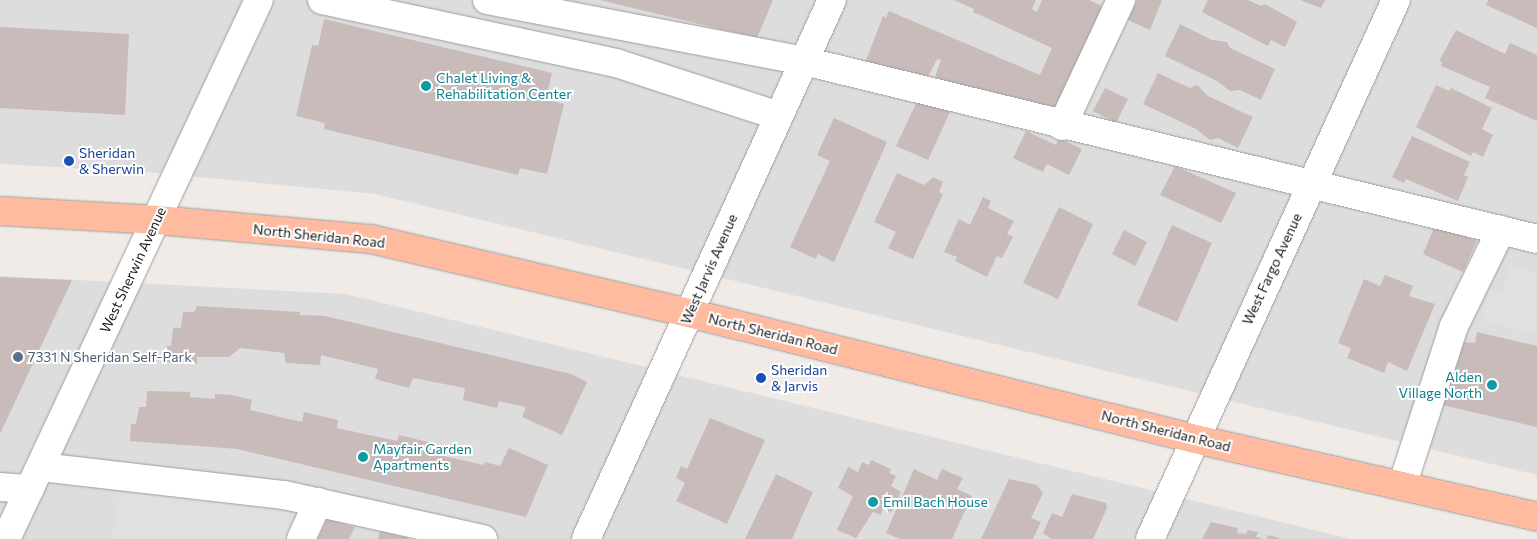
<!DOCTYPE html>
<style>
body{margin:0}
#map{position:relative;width:1537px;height:539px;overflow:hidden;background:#f1ebe7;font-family:Commissioner,sans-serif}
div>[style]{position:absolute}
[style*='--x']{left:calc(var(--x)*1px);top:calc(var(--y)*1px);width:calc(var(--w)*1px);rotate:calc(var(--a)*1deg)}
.residential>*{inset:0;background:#dedddd}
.parking>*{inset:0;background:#e0e0e0}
.building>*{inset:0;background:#c9bbba}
.roads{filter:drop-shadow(0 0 1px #9d9d9d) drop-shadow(0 0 1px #9d9d9d)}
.minor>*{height:28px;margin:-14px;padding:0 14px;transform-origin:14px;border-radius:14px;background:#fff}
.major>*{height:28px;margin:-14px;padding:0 14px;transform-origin:14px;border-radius:14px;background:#febb9f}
.dots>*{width:14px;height:14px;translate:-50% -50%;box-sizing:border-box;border:2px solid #fff;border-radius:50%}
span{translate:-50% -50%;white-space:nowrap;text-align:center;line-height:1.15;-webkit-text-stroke:4px #fff;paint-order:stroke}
.culture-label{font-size:14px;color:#0d838f}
.left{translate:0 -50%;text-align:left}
.right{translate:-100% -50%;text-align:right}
.transit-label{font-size:14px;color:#164399}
.street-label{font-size:14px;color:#202020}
.service-label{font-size:14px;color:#4e5e75}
</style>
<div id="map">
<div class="residential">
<div style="clip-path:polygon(0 0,1537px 0,1537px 475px,375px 194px,145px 172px,0 164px)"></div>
<div style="clip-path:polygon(0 276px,346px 294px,1351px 539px,0 539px)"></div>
</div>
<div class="parking">
<div style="clip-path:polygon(1510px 266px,1537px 273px,1537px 335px,1481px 321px,1489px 289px,1503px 292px)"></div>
<div style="clip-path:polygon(121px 488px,184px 490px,301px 511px,288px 539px,112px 539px)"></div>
</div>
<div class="building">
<div style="clip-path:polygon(600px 0,773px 0,757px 38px)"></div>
<div style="clip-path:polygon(954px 0,1036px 0,1032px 9px,1037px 12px,1042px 0,1089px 0,1102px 6px,1058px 110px,953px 85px,935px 77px,941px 60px,937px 59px,927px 79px,865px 63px,883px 16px,886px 18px,889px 11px,1040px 75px,1052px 48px,973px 12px,974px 9px)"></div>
<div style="clip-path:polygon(1137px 0,1162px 0,1150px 30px,1128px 20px)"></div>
<div style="clip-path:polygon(1208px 0,1248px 0,1261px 6px,1265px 4px,1297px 22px,1285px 47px,1271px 40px,1268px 46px,1202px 12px)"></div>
<div style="clip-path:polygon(1300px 0,1325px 0,1321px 8px)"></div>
<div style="clip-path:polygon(1488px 0,1537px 0,1537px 28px,1486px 5px)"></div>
<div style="clip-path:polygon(324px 19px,552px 73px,546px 99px,564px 104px,547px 174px,520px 168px,518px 175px,324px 129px,325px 123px,296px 116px,312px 45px,318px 46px)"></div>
<div style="clip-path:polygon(1180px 24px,1212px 40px,1227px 42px,1230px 48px,1275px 69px,1261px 100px,1240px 90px,1230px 91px,1217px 81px,1165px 56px)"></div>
<div style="clip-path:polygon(0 27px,129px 34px,125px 115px,0 108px)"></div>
<div style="clip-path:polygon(1456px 30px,1505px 54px,1510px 43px,1537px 55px,1537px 121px,1485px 98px,1490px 87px,1441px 66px,1442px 62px,1439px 61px)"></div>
<div style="clip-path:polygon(1158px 73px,1190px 88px,1197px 85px,1208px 96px,1253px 117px,1238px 148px,1218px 138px,1210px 140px,1196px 129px,1143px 104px)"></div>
<div style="clip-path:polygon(1436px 85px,1449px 91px,1451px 88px,1492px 108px,1482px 129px,1493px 135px,1483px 157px,1473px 152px,1471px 156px,1416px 127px)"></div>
<div style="clip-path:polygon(1105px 88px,1128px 99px,1116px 123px,1093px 111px)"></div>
<div style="clip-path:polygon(919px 97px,950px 112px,928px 160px,896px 146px)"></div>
<div style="clip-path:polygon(834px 118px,887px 142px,834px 262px,818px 254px,816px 259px,790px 247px,830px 161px,817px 155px)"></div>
<div style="clip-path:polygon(1026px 131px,1056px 145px,1059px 138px,1082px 149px,1069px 175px,1047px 164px,1043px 172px,1013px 158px)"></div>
<div style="clip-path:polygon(1412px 136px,1470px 162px,1464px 175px,1468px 177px,1458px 201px,1406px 179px,1404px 183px,1392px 177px)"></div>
<div style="clip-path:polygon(1175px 166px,1236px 193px,1221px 223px,1160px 195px)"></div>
<div style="clip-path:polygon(897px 173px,924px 185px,933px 177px,943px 182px,939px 192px,943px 194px,913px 259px,888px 248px,896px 232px,874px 222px)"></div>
<div style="clip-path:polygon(983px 197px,991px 201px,988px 208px,1014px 221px,1007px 234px,1013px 237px,1002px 258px,997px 256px,987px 277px,955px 261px,957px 257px,944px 252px,959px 219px,970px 225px)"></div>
<div style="clip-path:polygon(1059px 207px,1093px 224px,1058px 299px,1023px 283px)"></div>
<div style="clip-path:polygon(1436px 223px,1477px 241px,1463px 272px,1423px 254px)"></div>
<div style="clip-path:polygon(1172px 225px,1212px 243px,1177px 322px,1137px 305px)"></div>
<div style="clip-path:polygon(1124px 230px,1147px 242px,1135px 266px,1112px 254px)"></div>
<div style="clip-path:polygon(1385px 275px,1413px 286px,1409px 296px,1435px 304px,1407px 371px,1388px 362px,1384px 373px,1347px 358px,1351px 348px,1338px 343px,1364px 279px,1380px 286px)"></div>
<div style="clip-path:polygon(0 277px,72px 280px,0 434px)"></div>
<div style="clip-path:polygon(197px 306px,300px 312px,300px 315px,325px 316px,571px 374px,587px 382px,562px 435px,522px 417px,526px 407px,499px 401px,497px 408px,463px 400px,465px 388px,413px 378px,409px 388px,375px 379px,378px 369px,321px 355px,320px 365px,286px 363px,284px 353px,240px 348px,229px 357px,197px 357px,197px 364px,165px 362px,166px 346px,171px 346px,173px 328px,181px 328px,183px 312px,194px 312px)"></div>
<div style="clip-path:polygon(1477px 332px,1537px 346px,1537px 427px,1442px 405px,1452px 365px,1457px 366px,1462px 342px,1475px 343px)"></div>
<div style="clip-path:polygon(147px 391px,190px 392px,190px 397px,215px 399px,215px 394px,231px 395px,252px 400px,250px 410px,302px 422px,304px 412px,338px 420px,337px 428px,397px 441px,399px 435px,432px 443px,430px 453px,484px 465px,485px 462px,500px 466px,509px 448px,548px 465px,526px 517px,237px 449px,130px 441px,131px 424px,136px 424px,139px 407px,146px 407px)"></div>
<div style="clip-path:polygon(710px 418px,765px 440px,727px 524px,676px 501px,685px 483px,676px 478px,681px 466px,687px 469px)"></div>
<div style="clip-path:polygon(871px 460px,891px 469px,889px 473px,896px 476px,891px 486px,901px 492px,891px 513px,883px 508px,881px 515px,873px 512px,856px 538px,837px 530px,853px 496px,838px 488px,848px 467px,858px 472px,862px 462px,869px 465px)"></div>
<div style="clip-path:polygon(914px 469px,937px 480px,942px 469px,963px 478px,957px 489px,972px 496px,952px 539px,900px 539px,886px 533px)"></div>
<div style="clip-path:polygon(776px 474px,813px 492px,792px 539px,745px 539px)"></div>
<div style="clip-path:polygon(1009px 479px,1037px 485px,1043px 493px,1031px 518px,1041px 522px,1033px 539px,981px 539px)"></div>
<div style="clip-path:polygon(1072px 494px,1106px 503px,1107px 508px,1093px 539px,1051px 539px,1043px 533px,1052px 513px,1062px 517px)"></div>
<div style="clip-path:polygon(327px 519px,355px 527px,349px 539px,318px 539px)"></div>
<div style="clip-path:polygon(1211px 522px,1238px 528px,1237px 533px,1246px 534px,1248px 530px,1258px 532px,1256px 537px,1263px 539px,1202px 539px)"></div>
<div style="clip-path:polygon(380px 531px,408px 538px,408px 539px,378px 539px)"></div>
<div style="clip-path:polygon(1268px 535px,1279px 538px,1279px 539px,1267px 539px)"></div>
</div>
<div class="roads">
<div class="minor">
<div style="--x:322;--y:0;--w:301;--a:12.1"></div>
<div style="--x:616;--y:63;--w:171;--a:18"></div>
<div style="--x:487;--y:0;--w:323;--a:10.9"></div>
<div style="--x:804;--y:61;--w:754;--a:13.65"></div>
<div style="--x:1062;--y:126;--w:139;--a:-64.9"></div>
<div style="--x:41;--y:467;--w:245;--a:6.6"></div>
<div style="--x:284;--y:495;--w:204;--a:12.5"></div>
<div style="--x:1402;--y:486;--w:168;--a:-72"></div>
<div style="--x:1454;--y:326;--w:107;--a:-63.9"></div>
<div style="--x:0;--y:487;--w:30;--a:4"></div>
<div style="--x:6;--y:539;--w:595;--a:-64.86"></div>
<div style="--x:301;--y:539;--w:41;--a:-65.3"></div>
<div style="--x:586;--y:539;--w:592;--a:-65.47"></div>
<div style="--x:1150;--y:539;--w:592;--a:-65.47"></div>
</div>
<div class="major">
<div style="--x:0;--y:211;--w:157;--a:3.3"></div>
<div style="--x:157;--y:220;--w:215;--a:5.1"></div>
<div style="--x:371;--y:239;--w:326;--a:13.1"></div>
<div style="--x:689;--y:313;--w:521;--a:13.98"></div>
<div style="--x:1195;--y:439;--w:351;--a:12.8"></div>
</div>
</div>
<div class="dots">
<div style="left:426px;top:86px;background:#0f9aa8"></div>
<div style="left:69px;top:161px;background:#1a4fb4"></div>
<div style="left:18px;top:357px;background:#5c6f8a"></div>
<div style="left:761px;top:378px;background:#1a4fb4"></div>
<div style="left:1492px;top:385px;background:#0f9aa8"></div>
<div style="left:363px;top:457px;background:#0f9aa8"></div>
<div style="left:873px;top:502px;background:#0f9aa8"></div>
</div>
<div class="culture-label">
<span class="left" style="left:436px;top:86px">Chalet Living &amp;<br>Rehabilitation Center</span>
<span class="right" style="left:1482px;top:385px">Alden<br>Village North</span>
<span class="left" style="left:373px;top:457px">Mayfair Garden<br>Apartments</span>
<span class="left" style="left:883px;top:502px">Emil Bach House</span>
</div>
<div class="transit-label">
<span class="left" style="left:79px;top:161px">Sheridan<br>&amp; Sherwin</span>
<span class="left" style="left:771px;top:378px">Sheridan<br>&amp; Jarvis</span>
</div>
<div class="street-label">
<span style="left:319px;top:236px;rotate:6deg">North Sheridan Road</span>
<span style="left:709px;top:269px;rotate:-66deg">West Jarvis Avenue</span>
<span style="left:1272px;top:269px;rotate:-65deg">West Fargo Avenue</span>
<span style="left:133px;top:270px;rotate:-65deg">West Sherwin Avenue</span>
<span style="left:773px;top:334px;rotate:14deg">North Sheridan Road</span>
<span style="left:1166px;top:431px;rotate:14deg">North Sheridan Road</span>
</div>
<div class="service-label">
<span class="left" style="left:28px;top:357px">7331 N Sheridan Self-Park</span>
</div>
</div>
